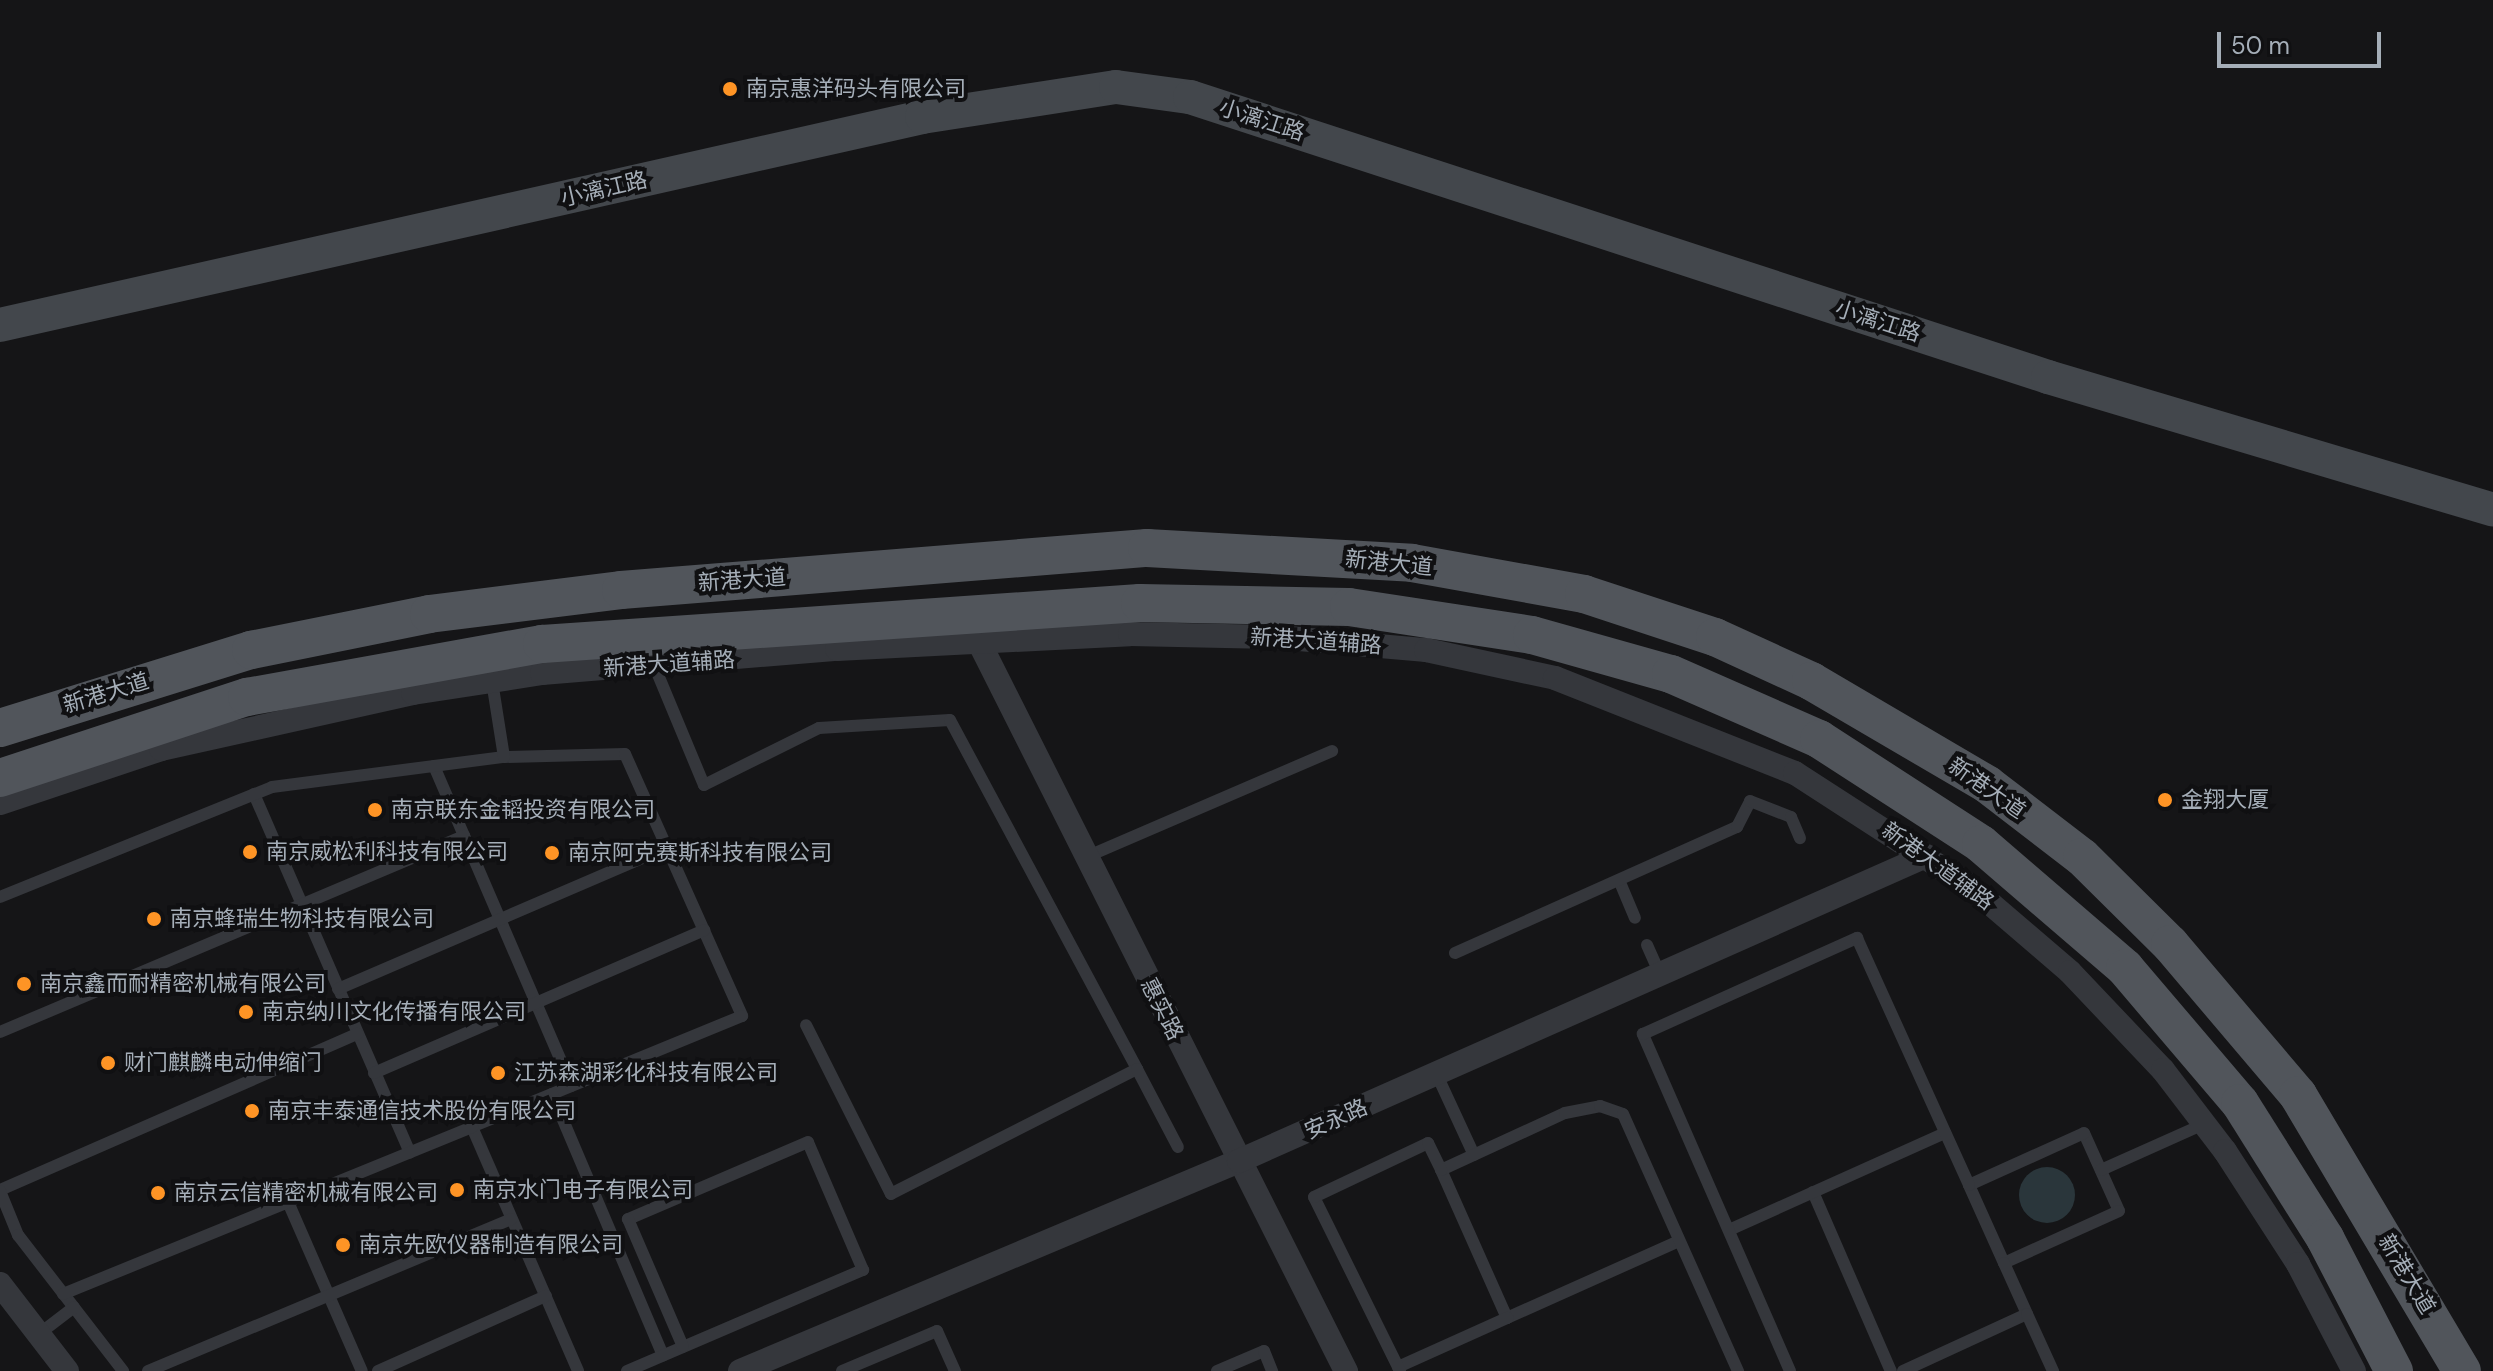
<!DOCTYPE html>
<meta charset="utf-8">
<style>
body{margin:0}
#map{position:relative;width:2493px;height:1371px;overflow:hidden;background:#151517;font-family:"DM Sans","Noto Sans SC",sans-serif}
div>[style]{position:absolute}
[style*='--x']{left:calc(var(--x)*1px);top:calc(var(--y)*1px);width:calc(var(--w)*1px);rotate:calc(var(--a)*1deg)}
.water>*{inset:0;background:#2a363b}
.round{border-radius:50%}
.lane>*{height:12px;margin:-6px;padding:0 6px;transform-origin:6px;border-radius:6px;background:#35373c}
.street>*{height:24px;margin:-12px;padding:0 12px;transform-origin:12px;border-radius:12px;background:#35373c}
.secondary>*{height:34px;margin:-17px;padding:0 17px;transform-origin:17px;border-radius:17px;background:#43474c}
.primary>*{height:38px;margin:-19px;padding:0 19px;transform-origin:19px;border-radius:19px;background:#51555b}
.dots>*{width:22px;height:22px;translate:-50% -50%;box-sizing:border-box;border:4px solid #101012;border-radius:50%}
span{translate:-50% -50%;white-space:nowrap;text-align:center;line-height:1.15;-webkit-text-stroke:8px #101012;paint-order:stroke}
.poi-label{font-size:22px;color:#a5aeb8}
.left{translate:0 -50%;text-align:left}
.street-label{font-size:22px;color:#a5aeb8}
.scale{position:absolute;left:2217px;top:32px;width:164px;height:36px;box-sizing:border-box;border:4px solid #a5aeb8;border-top:0;padding-left:10px;font-size:24px;line-height:28px;white-space:nowrap;color:#a5aeb8;-webkit-text-stroke:6px #101012;paint-order:stroke}
</style>
<div id="map">
<div class="water">
<div class="round" style="left:2019px;top:1167px;width:56px;height:56px"></div>
</div>
<div class="lane">
<div style="--x:654;--y:665;--w:130;--a:67.4"></div>
<div style="--x:704;--y:785;--w:128;--a:-26.4"></div>
<div style="--x:819;--y:728;--w:131;--a:-3.5"></div>
<div style="--x:950;--y:720;--w:396;--a:61.8"></div>
<div style="--x:1137;--y:1069;--w:276;--a:153.1"></div>
<div style="--x:891;--y:1194;--w:189;--a:-116.7"></div>
<div style="--x:504;--y:757;--w:121;--a:-1.4"></div>
<div style="--x:625;--y:754;--w:287;--a:65.9"></div>
<div style="--x:742;--y:1016;--w:292;--a:157.7"></div>
<div style="--x:472;--y:1127;--w:266;--a:66.5"></div>
<div style="--x:434;--y:766;--w:348;--a:66.7"></div>
<div style="--x:254;--y:794;--w:391;--a:66.5"></div>
<div style="--x:1086;--y:857;--w:268;--a:-23.3"></div>
<div style="--x:1619;--y:880;--w:41;--a:67.2"></div>
<div style="--x:0;--y:897;--w:293;--a:-22"></div>
<div style="--x:272;--y:787;--w:234;--a:-7.4"></div>
<div style="--x:504;--y:757;--w:77;--a:-99"></div>
<div style="--x:1647;--y:945;--w:35;--a:66"></div>
<div style="--x:1455;--y:953;--w:309;--a:-24.1"></div>
<div style="--x:1737;--y:827;--w:29;--a:-63"></div>
<div style="--x:1750;--y:801;--w:44;--a:21.3"></div>
<div style="--x:1791;--y:817;--w:23;--a:67"></div>
<div style="--x:338;--y:989;--w:358;--a:-23.3"></div>
<div style="--x:0;--y:1032;--w:504;--a:-22.9"></div>
<div style="--x:1137;--y:1069;--w:88;--a:62.3"></div>
<div style="--x:374;--y:1073;--w:360;--a:-23.4"></div>
<div style="--x:1437;--y:1075;--w:88;--a:65.2"></div>
<div style="--x:552;--y:1094;--w:284;--a:67"></div>
<div style="--x:2084;--y:1133;--w:85;--a:65.8"></div>
<div style="--x:2119;--y:1211;--w:126;--a:155.7"></div>
<div style="--x:2004;--y:1263;--w:85;--a:-114.2"></div>
<div style="--x:1969;--y:1185;--w:126;--a:-24.3"></div>
<div style="--x:2101;--y:1170;--w:113;--a:-24.1"></div>
<div style="--x:0;--y:1190;--w:390;--a:-23.6"></div>
<div style="--x:0;--y:1191;--w:48;--a:67.8"></div>
<div style="--x:18;--y:1235;--w:172;--a:52.3"></div>
<div style="--x:1813;--y:1192;--w:195;--a:66.5"></div>
<div style="--x:288;--y:1202;--w:184;--a:66.4"></div>
<div style="--x:1729;--y:1230;--w:237;--a:-24.2"></div>
<div style="--x:1679;--y:1241;--w:188;--a:155.9"></div>
<div style="--x:1507;--y:1318;--w:162;--a:-114"></div>
<div style="--x:1441;--y:1170;--w:136;--a:-24.7"></div>
<div style="--x:1565;--y:1113;--w:36;--a:-11"></div>
<div style="--x:1600;--y:1106;--w:24;--a:19"></div>
<div style="--x:1623;--y:1114;--w:282;--a:65.9"></div>
<div style="--x:2004;--y:1263;--w:56;--a:65.7"></div>
<div style="--x:63;--y:1294;--w:442;--a:-22.2"></div>
<div style="--x:39;--y:1334;--w:44;--a:-37.6"></div>
<div style="--x:1398;--y:1367;--w:120;--a:-24.2"></div>
<div style="--x:148;--y:1371;--w:394;--a:-22.7"></div>
<div style="--x:378;--y:1371;--w:184;--a:-24.1"></div>
<div style="--x:627;--y:1371;--w:257;--a:-23.2"></div>
<div style="--x:863;--y:1270;--w:139;--a:-113.3"></div>
<div style="--x:808;--y:1142;--w:196;--a:156.8"></div>
<div style="--x:628;--y:1219;--w:139;--a:66.7"></div>
<div style="--x:842;--y:1371;--w:103;--a:-22.8"></div>
<div style="--x:937;--y:1331;--w:44;--a:65.8"></div>
<div style="--x:1217;--y:1371;--w:51;--a:-23.1"></div>
<div style="--x:1264;--y:1351;--w:22;--a:68"></div>
<div style="--x:1400;--y:1371;--w:194;--a:-116.3"></div>
<div style="--x:1314;--y:1197;--w:126;--a:-25.3"></div>
<div style="--x:1428;--y:1143;--w:30;--a:64"></div>
<div style="--x:1790;--y:1371;--w:368;--a:-113.6"></div>
<div style="--x:1643;--y:1034;--w:235;--a:-24.2"></div>
<div style="--x:1857;--y:938;--w:271;--a:65.6"></div>
<div style="--x:1903;--y:1371;--w:136;--a:-24.7"></div>
<div style="--x:2027;--y:1314;--w:63;--a:65.5"></div>
</div>
<div class="street">
<div style="--x:981;--y:646;--w:812;--a:63.28"></div>
<div style="--x:0;--y:803;--w:170;--a:-18.5"></div>
<div style="--x:161;--y:749;--w:258;--a:-12.5"></div>
<div style="--x:413;--y:693;--w:131;--a:-8.8"></div>
<div style="--x:542;--y:673;--w:296;--a:-4.7"></div>
<div style="--x:837;--y:649;--w:293;--a:-2.9"></div>
<div style="--x:1130;--y:634;--w:146;--a:1.2"></div>
<div style="--x:1276;--y:637;--w:151;--a:5"></div>
<div style="--x:1426;--y:650;--w:132;--a:12.2"></div>
<div style="--x:1555;--y:678;--w:258;--a:21.6"></div>
<div style="--x:1795;--y:773;--w:210;--a:32.9"></div>
<div style="--x:1971;--y:887;--w:130;--a:40.6"></div>
<div style="--x:2070;--y:972;--w:135;--a:46.5"></div>
<div style="--x:2163;--y:1070;--w:102;--a:52.6"></div>
<div style="--x:2225;--y:1151;--w:135;--a:57.1"></div>
<div style="--x:2298;--y:1264;--w:121;--a:62.4"></div>
<div style="--x:0;--y:1284;--w:110;--a:52.4"></div>
<div style="--x:740;--y:1371;--w:541;--a:-22.82"></div>
<div style="--x:1239;--y:1161;--w:752;--a:-23.94"></div>
</div>
<div class="secondary">
<div style="--x:0;--y:325;--w:945;--a:-12.71"></div>
<div style="--x:922;--y:117;--w:196;--a:-8.8"></div>
<div style="--x:1116;--y:87;--w:75;--a:7.7"></div>
<div style="--x:1190;--y:97;--w:903;--a:18.07"></div>
<div style="--x:2048;--y:377;--w:464;--a:16.6"></div>
</div>
<div class="primary">
<div style="--x:0;--y:728;--w:263;--a:-17.3"></div>
<div style="--x:251;--y:650;--w:182;--a:-11.4"></div>
<div style="--x:429;--y:614;--w:193;--a:-7.1"></div>
<div style="--x:621;--y:590;--w:528;--a:-4.57"></div>
<div style="--x:1147;--y:548;--w:265;--a:3.2"></div>
<div style="--x:1412;--y:563;--w:175;--a:10.2"></div>
<div style="--x:1584;--y:594;--w:138;--a:18.2"></div>
<div style="--x:1715;--y:637;--w:106;--a:24.6"></div>
<div style="--x:1811;--y:681;--w:205;--a:30.4"></div>
<div style="--x:1988;--y:785;--w:118;--a:37.5"></div>
<div style="--x:2082;--y:857;--w:124;--a:44.7"></div>
<div style="--x:2170;--y:944;--w:198;--a:49.7"></div>
<div style="--x:2298;--y:1095;--w:321;--a:59.3"></div>
<div style="--x:0;--y:778;--w:260;--a:-18.2"></div>
<div style="--x:247;--y:697;--w:300;--a:-10.2"></div>
<div style="--x:542;--y:644;--w:599;--a:-3.92"></div>
<div style="--x:1140;--y:603;--w:209;--a:1.1"></div>
<div style="--x:1349;--y:607;--w:185;--a:8.7"></div>
<div style="--x:1532;--y:635;--w:144;--a:15.7"></div>
<div style="--x:1671;--y:674;--w:162;--a:23.7"></div>
<div style="--x:1819;--y:739;--w:193;--a:32.9"></div>
<div style="--x:1981;--y:844;--w:190;--a:40.7"></div>
<div style="--x:2125;--y:968;--w:177;--a:49.6"></div>
<div style="--x:2240;--y:1103;--w:160;--a:57.8"></div>
<div style="--x:2325;--y:1238;--w:150;--a:62.6"></div>
</div>
<div class="dots">
<div style="left:730px;top:89px;background:#fe9425"></div>
<div style="left:2165px;top:800px;background:#fe9425"></div>
<div style="left:375px;top:810px;background:#fe9425"></div>
<div style="left:250px;top:852px;background:#fe9425"></div>
<div style="left:552px;top:853px;background:#fe9425"></div>
<div style="left:154px;top:919px;background:#fe9425"></div>
<div style="left:24px;top:984px;background:#fe9425"></div>
<div style="left:246px;top:1012px;background:#fe9425"></div>
<div style="left:108px;top:1063px;background:#fe9425"></div>
<div style="left:498px;top:1073px;background:#fe9425"></div>
<div style="left:252px;top:1111px;background:#fe9425"></div>
<div style="left:457px;top:1190px;background:#fe9425"></div>
<div style="left:158px;top:1193px;background:#fe9425"></div>
<div style="left:343px;top:1245px;background:#fe9425"></div>
</div>
<div class="poi-label">
<span class="left" style="left:746px;top:89px">南京惠洋码头有限公司</span>
<span class="left" style="left:2181px;top:800px">金翔大厦</span>
<span class="left" style="left:391px;top:810px">南京联东金韬投资有限公司</span>
<span class="left" style="left:266px;top:852px">南京威松利科技有限公司</span>
<span class="left" style="left:568px;top:853px">南京阿克赛斯科技有限公司</span>
<span class="left" style="left:170px;top:919px">南京蜂瑞生物科技有限公司</span>
<span class="left" style="left:40px;top:984px">南京鑫而耐精密机械有限公司</span>
<span class="left" style="left:262px;top:1012px">南京纳川文化传播有限公司</span>
<span class="left" style="left:124px;top:1063px">财门麒麟电动伸缩门</span>
<span class="left" style="left:514px;top:1073px">江苏森湖彩化科技有限公司</span>
<span class="left" style="left:268px;top:1111px">南京丰泰通信技术股份有限公司</span>
<span class="left" style="left:473px;top:1190px">南京水门电子有限公司</span>
<span class="left" style="left:174px;top:1193px">南京云信精密机械有限公司</span>
<span class="left" style="left:359px;top:1245px">南京先欧仪器制造有限公司</span>
</div>
<div class="street-label">
<span style="left:1262px;top:120px;rotate:18deg">小漓江路</span>
<span style="left:604px;top:189px;rotate:-13deg">小漓江路</span>
<span style="left:1878px;top:321px;rotate:18deg">小漓江路</span>
<span style="left:1389px;top:563px;rotate:6deg">新港大道</span>
<span style="left:742px;top:580px;rotate:-4deg">新港大道</span>
<span style="left:1316px;top:641px;rotate:4deg">新港大道辅路</span>
<span style="left:669px;top:664px;rotate:-4deg">新港大道辅路</span>
<span style="left:106px;top:693px;rotate:-17deg">新港大道</span>
<span style="left:1987px;top:788px;rotate:35deg">新港大道</span>
<span style="left:1938px;top:866px;rotate:36deg">新港大道辅路</span>
<span style="left:1162px;top:1009px;rotate:63deg">惠实路</span>
<span style="left:1336px;top:1119px;rotate:-24deg">安永路</span>
<span style="left:2407px;top:1274px;rotate:59deg">新港大道</span>
</div>
<div class="scale">50 m</div>
</div>
